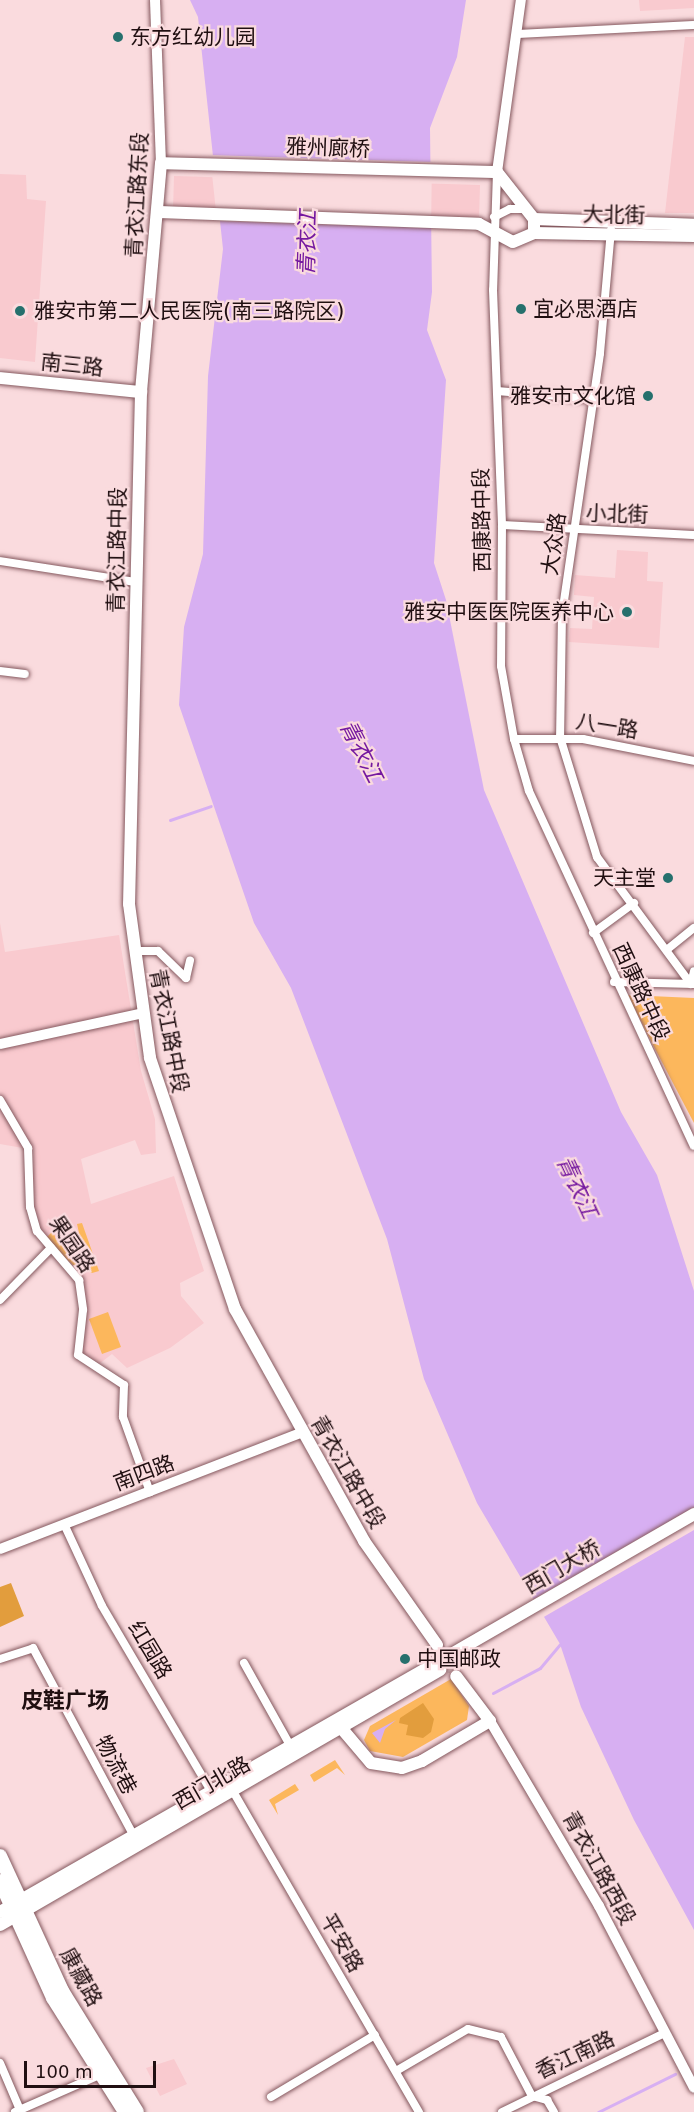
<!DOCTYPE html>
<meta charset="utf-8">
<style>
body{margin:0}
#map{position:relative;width:694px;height:2112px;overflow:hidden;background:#fadbde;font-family:"DejaVu Sans","Noto Sans SC",sans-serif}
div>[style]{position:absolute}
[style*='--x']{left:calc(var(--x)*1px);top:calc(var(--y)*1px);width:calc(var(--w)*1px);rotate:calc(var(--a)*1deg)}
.built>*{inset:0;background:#f9cacf}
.green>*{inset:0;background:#fcb75c}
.forest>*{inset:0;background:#e29d3d}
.water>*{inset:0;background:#d7aff2}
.pier>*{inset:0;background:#fadbde}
.stream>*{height:3px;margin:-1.5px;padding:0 1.5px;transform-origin:1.5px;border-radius:1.5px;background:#d7aff2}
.secondary-tunnel>*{height:12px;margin-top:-6px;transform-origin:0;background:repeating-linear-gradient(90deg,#d9bcbf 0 12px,transparent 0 18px)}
.roads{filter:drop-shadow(0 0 2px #84585e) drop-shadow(0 0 2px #84585e)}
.minor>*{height:8px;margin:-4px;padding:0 4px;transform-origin:4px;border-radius:4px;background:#fff}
.tertiary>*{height:10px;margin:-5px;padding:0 5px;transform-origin:5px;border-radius:5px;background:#fff}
.secondary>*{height:12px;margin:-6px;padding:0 6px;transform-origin:6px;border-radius:6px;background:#fff}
.primary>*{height:14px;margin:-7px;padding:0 7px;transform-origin:7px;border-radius:7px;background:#fff}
.dots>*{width:16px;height:16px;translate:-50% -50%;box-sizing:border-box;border:3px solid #fadbde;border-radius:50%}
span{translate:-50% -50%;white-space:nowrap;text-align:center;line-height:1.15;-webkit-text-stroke:4.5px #fadbde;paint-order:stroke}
.poi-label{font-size:21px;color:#200f11}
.left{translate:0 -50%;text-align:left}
.right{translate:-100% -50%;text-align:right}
.street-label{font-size:21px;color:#200f11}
.water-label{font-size:22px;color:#7519a0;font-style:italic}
.neighbourhood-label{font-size:22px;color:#200f11;font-weight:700}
.scale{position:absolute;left:24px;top:2061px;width:132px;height:27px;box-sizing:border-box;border:3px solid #200f11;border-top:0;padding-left:8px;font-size:18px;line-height:21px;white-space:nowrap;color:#200f11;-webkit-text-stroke:4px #fadbde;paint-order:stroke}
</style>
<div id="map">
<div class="built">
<div style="clip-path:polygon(639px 0,694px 0,694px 8px,640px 11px)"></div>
<div style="clip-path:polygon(685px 37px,694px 37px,694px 213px,665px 213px)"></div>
<div style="clip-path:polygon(0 174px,26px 175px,27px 199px,46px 201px,35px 362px,0 358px)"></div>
<div style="clip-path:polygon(174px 176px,480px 185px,479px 219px,173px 210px)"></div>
<div style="clip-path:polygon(617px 550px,648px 552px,647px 581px,663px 582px,659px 648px,569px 642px,570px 628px,592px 629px,594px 597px,574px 595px,575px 575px,615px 578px)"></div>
<div style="clip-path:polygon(0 923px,5px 952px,119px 935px,141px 1071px,155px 1119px,156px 1153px,141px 1155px,135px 1140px,81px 1159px,91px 1204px,174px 1176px,204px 1271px,180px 1283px,181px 1296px,204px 1323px,170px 1348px,127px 1368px,112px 1354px,99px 1364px,81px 1355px,87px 1314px,82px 1277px,41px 1230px,32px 1206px,34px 1150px,0 1144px)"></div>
<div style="clip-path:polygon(174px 2059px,187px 2084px,160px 2096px,146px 2068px)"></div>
</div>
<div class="green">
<div style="clip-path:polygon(628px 995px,694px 998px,694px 1123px,654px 1047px)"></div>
<div style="clip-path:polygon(82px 1223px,99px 1271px,92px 1273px,73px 1265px,45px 1239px,53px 1231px,56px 1240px,79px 1233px,77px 1224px)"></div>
<div style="clip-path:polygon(108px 1312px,121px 1347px,102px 1354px,89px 1319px)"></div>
<div style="clip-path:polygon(451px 1679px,469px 1706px,467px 1720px,403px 1757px,370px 1751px,364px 1740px,370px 1726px)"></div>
<div style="clip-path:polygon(335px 1760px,345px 1775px,337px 1768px,314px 1782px,310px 1775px)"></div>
<div style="clip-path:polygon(295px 1784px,299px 1790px,275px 1804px,278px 1815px,269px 1800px)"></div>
</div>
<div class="forest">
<div style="clip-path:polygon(11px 1583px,24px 1616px,0 1627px,0 1587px)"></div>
<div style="clip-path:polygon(423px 1703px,434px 1719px,431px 1732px,423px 1738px,406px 1735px,408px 1725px,399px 1723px,400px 1718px)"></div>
</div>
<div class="water">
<div style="clip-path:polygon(190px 0,466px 0,457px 57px,430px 128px,432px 292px,427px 330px,446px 380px,434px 563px,446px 600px,484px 790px,621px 1112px,657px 1175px,694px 1291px,694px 1930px,634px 1820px,581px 1707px,560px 1644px,477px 1503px,424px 1379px,387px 1239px,291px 988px,254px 923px,179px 705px,184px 627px,203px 554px,208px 376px,223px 249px,198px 17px)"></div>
<div style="clip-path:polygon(396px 1720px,385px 1729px,380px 1743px,372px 1733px)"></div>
</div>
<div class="pier">
<div style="clip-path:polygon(210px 155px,432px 162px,431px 228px,217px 221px)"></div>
<div style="clip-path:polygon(694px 1507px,694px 1530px,542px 1618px,532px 1600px)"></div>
</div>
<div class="stream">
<div style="--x:170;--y:820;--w:43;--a:-18.9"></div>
<div style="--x:493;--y:1693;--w:53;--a:-28"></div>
<div style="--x:540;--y:1668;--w:31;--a:-50"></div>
<div style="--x:598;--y:2112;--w:86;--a:-26.3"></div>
</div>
<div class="secondary-tunnel">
<div style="--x:437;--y:1645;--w:36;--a:58"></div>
</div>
<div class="roads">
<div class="minor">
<div style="--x:517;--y:34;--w:177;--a:-2.9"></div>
<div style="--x:497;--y:172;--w:118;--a:91.9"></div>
<div style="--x:493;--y:290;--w:235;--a:87.8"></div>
<div style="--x:502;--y:525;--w:141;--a:90.4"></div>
<div style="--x:501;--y:666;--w:74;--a:79.9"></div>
<div style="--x:514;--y:739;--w:54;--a:73.9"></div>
<div style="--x:529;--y:791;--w:391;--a:65.1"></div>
<div style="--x:494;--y:217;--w:18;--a:-27"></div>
<div style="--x:510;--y:209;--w:16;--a:0"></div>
<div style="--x:611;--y:230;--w:124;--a:95.1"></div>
<div style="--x:600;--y:354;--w:263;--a:98.3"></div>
<div style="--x:562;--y:614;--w:123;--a:90.9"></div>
<div style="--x:560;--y:737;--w:126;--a:72.9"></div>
<div style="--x:597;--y:857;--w:158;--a:53.5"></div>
<div style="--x:498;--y:391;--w:95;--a:4.8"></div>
<div style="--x:502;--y:525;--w:192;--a:3"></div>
<div style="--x:0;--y:561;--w:138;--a:8.8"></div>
<div style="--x:0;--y:671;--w:25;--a:7"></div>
<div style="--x:514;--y:739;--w:69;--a:0"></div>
<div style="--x:583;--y:739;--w:113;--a:11.2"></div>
<div style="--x:593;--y:933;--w:51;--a:-36.2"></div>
<div style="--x:669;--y:948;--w:32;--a:-39"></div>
<div style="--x:134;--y:951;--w:24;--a:0"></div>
<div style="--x:158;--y:951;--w:39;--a:44"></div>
<div style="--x:186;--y:978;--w:18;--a:-77"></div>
<div style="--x:614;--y:982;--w:80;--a:1.4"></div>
<div style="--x:691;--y:984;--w:13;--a:-77"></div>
<div style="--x:0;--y:1100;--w:56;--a:59.7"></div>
<div style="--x:28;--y:1148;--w:59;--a:88.1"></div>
<div style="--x:30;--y:1207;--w:25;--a:74"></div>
<div style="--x:37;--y:1231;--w:65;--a:49.4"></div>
<div style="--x:79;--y:1280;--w:30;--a:82"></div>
<div style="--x:83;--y:1310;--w:45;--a:96.3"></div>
<div style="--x:78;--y:1355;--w:55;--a:33.1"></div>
<div style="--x:124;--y:1385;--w:32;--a:92"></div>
<div style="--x:123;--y:1417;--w:80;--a:70.2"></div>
<div style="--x:0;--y:1300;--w:73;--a:-45.6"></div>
<div style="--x:64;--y:1524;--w:90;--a:65.1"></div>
<div style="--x:102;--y:1606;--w:215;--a:59.5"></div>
<div style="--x:0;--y:1659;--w:35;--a:-18"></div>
<div style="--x:33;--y:1648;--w:213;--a:61.8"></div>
<div style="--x:244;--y:1663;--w:96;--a:60.8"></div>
<div style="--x:234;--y:1793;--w:369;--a:59.9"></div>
<div style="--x:0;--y:2063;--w:51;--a:66.9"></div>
<div style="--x:396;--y:2071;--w:83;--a:-30.3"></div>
<div style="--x:468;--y:2029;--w:34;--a:14"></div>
<div style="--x:501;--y:2037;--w:67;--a:62.3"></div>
<div style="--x:532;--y:2096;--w:16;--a:15"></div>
<div style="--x:547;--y:2100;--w:14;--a:60"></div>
<div style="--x:271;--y:2097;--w:121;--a:-30.8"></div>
<div style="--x:15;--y:2112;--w:97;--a:-23.7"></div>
<div style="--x:502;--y:2112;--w:181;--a:-25.9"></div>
</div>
<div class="tertiary">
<div style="--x:155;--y:0;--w:163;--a:87.9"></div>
<div style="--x:497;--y:172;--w:174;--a:-82.1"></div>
<div style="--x:0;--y:1044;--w:146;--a:-12.2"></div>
<div style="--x:0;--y:1549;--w:325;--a:-21.1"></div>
<div style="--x:490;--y:1721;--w:215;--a:59.5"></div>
<div style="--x:599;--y:1906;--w:205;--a:62.4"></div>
</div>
<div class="secondary">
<div style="--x:159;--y:212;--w:320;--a:2.1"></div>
<div style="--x:479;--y:224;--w:38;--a:28"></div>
<div style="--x:513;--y:242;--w:23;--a:-23"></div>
<div style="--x:534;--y:233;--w:14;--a:-90"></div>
<div style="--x:534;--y:219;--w:60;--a:-128.2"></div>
<div style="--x:497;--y:172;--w:336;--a:-178.5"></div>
<div style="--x:161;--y:163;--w:230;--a:95"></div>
<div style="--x:141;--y:392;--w:512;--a:91.34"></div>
<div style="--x:129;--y:904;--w:155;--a:82.2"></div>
<div style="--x:150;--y:1058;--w:265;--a:71.3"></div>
<div style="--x:235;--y:1309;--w:265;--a:60.9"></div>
<div style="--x:364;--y:1541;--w:127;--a:54.9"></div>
<div style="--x:534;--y:219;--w:160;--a:2.1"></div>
<div style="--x:534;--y:233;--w:160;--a:1.1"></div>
<div style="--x:0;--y:378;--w:142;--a:5.7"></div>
<div style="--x:450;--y:1655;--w:282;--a:-30"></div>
<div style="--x:343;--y:1730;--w:43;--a:49.7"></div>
<div style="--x:371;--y:1763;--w:31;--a:9"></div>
<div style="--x:402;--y:1768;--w:21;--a:-19"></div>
<div style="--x:422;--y:1761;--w:79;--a:-30.5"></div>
<div style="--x:490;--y:1721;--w:56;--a:-127.1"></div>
<div style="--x:0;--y:1912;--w:502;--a:-29.73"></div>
<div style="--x:0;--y:1925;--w:509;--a:-30.09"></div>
</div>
<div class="primary">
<div style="--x:0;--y:1856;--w:149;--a:65.3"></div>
<div style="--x:62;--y:1991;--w:142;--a:58.2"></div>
<div style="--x:0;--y:1881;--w:128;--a:65.6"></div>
<div style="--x:53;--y:1998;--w:135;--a:57.7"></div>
</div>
</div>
<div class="dots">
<div style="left:118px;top:37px;background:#26706d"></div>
<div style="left:521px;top:309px;background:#26706d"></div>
<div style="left:20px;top:311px;background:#26706d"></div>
<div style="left:648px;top:396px;background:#26706d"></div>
<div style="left:627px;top:612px;background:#26706d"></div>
<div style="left:668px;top:878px;background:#26706d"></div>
<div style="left:405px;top:1659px;background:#26706d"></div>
</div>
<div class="poi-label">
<span class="left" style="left:130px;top:37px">东方红幼儿园</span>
<span class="left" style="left:533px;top:309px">宜必思酒店</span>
<span class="left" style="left:34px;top:311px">雅安市第二人民医院(南三路院区)</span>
<span class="right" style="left:636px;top:396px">雅安市文化馆</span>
<span class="right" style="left:614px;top:612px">雅安中医医院医养中心</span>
<span class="right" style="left:656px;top:878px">天主堂</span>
<span class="left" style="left:417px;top:1659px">中国邮政</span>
</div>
<div class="street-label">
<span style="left:328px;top:148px;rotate:2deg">雅州廊桥</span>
<span style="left:137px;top:195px;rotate:-87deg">青衣江路东段</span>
<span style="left:614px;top:215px;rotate:1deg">大北街</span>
<span style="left:72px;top:365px;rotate:6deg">南三路</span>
<span style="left:617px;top:514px;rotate:2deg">小北街</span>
<span style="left:482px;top:520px;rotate:-91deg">西康路中段</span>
<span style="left:554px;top:544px;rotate:-82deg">大众路</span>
<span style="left:117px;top:550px;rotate:-89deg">青衣江路中段</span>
<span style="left:607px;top:726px;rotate:9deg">八一路</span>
<span style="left:641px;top:992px;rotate:65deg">西康路中段</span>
<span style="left:169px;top:1031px;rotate:79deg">青衣江路中段</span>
<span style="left:72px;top:1244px;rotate:56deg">果园路</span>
<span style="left:348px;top:1472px;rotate:60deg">青衣江路中段</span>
<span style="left:144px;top:1473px;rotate:-21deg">南四路</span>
<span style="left:562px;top:1567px;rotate:-30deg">西门大桥</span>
<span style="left:150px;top:1650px;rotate:59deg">红园路</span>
<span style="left:116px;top:1765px;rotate:62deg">物流巷</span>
<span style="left:212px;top:1783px;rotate:-30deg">西门北路</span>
<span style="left:599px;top:1868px;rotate:61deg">青衣江路西段</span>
<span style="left:342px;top:1943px;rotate:60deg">平安路</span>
<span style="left:81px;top:1977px;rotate:61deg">康藏路</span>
<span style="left:575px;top:2055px;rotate:-25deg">香江南路</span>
</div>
<div class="water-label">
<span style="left:307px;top:243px;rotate:-88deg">青衣江</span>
<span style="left:361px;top:751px;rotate:63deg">青衣江</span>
<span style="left:577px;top:1187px;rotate:65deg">青衣江</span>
</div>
<div class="neighbourhood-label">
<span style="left:65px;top:1701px">皮鞋广场</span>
</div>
<div class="scale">100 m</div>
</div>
